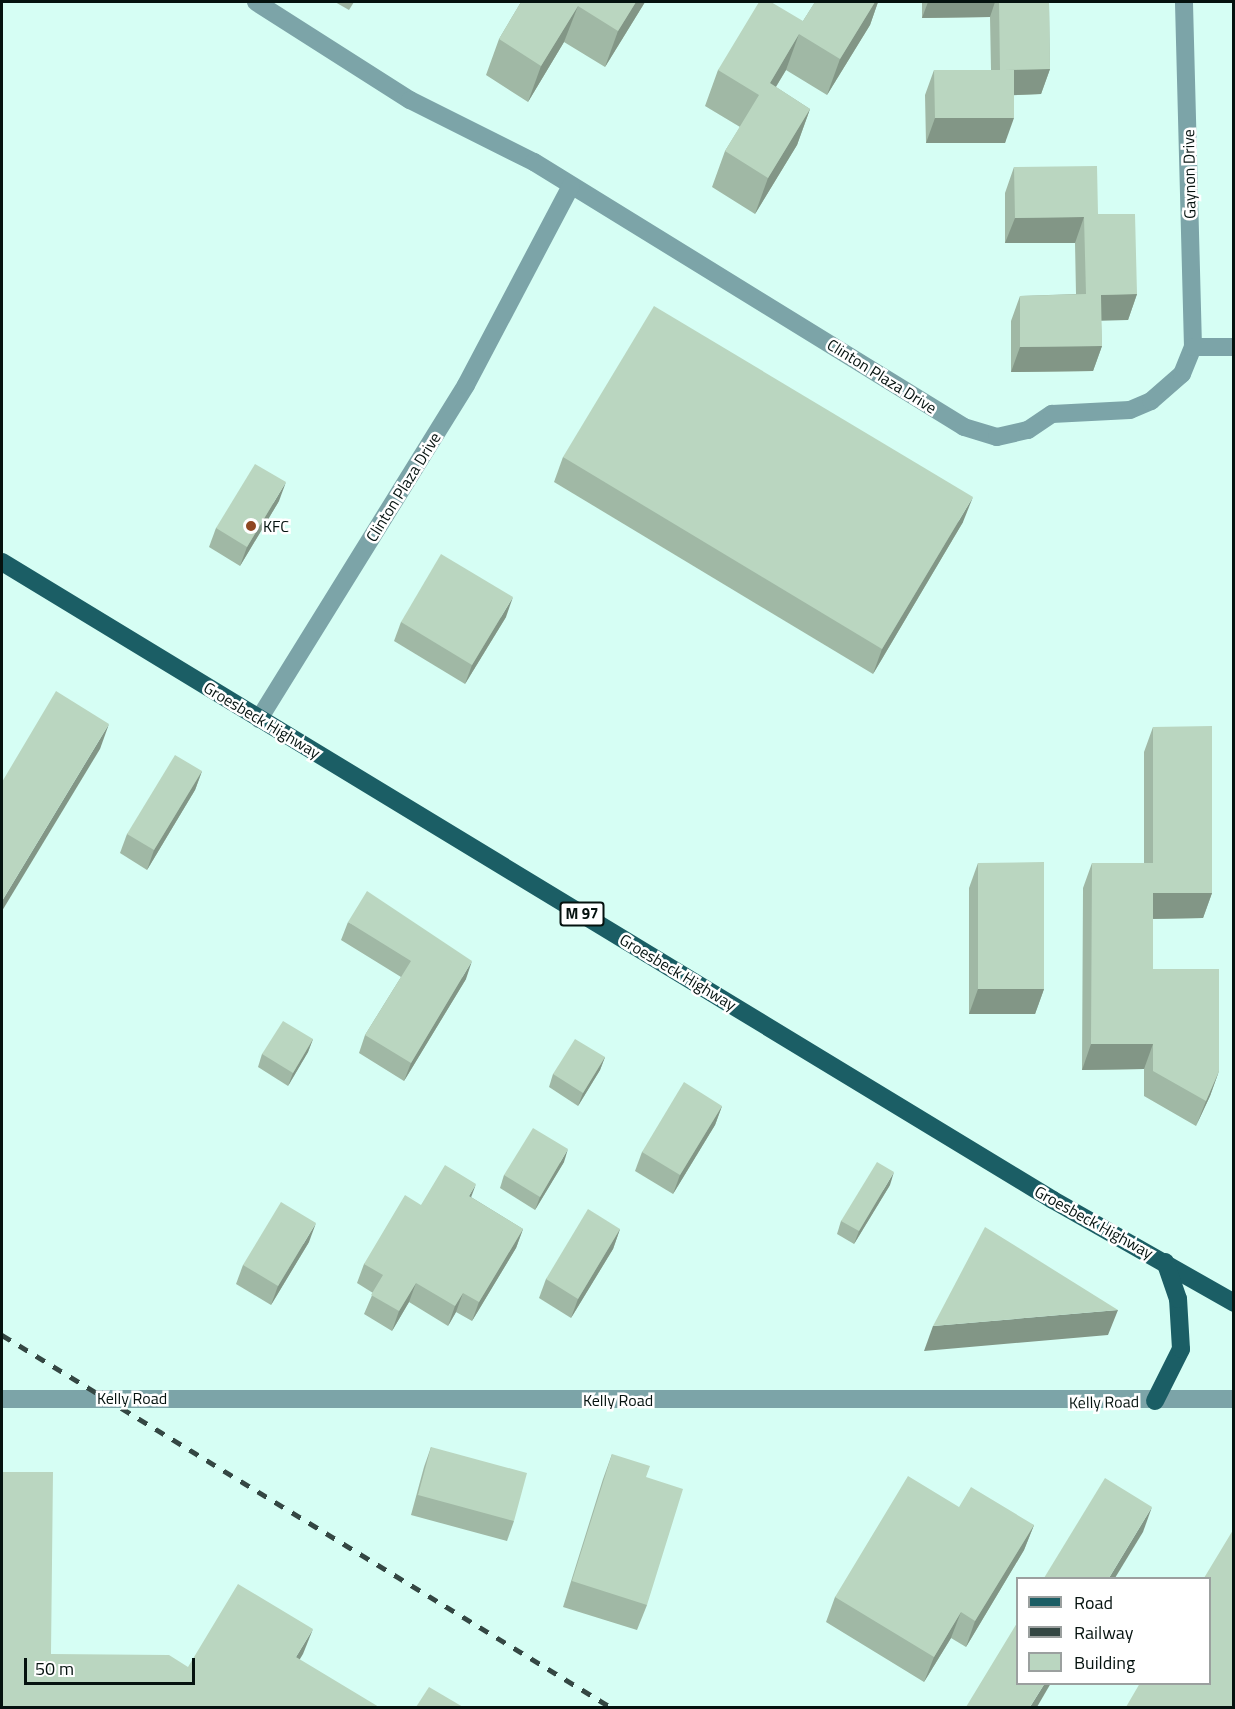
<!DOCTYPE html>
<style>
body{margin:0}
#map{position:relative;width:1235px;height:1709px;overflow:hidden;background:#d6fef4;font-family:"Titillium Web",sans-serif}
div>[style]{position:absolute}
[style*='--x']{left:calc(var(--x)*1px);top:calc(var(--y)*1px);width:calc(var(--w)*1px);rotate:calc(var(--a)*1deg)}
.minor>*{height:18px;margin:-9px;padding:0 9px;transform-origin:9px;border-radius:9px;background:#7ca4a8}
.major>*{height:18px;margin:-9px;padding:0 9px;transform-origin:9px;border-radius:9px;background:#1b5e65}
.rail>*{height:4.5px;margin-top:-2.25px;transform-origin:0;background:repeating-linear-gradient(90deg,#344743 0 10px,transparent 0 20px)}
.wall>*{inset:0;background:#a0b8a5}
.shaded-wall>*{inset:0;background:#829686}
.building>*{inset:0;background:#bad6c0}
.dots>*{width:16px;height:16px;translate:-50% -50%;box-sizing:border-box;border:3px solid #fff;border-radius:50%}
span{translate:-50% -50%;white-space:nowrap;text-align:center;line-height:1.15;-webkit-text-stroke:5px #fff;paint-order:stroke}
.shield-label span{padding:2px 4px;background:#fff;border:2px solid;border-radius:4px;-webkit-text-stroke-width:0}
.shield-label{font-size:15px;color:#05120f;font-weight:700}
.street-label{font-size:16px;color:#05120f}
.poi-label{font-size:16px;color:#05120f}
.left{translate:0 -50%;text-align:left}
.frame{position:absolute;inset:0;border:3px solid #05120f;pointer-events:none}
.legend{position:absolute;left:1016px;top:1577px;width:195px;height:108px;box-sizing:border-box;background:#fff;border:2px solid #9ba09f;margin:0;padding:8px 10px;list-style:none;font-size:18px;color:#05120f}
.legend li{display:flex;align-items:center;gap:12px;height:30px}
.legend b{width:30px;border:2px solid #9ba09f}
.scale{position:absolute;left:24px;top:1658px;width:171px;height:27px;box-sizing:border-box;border:3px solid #05120f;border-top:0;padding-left:8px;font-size:18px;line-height:21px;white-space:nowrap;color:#05120f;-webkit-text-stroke:4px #fff;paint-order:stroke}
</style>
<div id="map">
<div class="minor">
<div style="--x:256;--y:2;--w:183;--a:32.5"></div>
<div style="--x:410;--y:100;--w:139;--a:26.6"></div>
<div style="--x:534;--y:162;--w:505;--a:31.64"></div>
<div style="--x:964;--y:427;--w:34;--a:17"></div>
<div style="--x:997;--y:437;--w:32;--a:-13"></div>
<div style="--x:1028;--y:430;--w:29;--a:-34"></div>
<div style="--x:1052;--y:414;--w:78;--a:-2.9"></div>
<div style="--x:1130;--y:410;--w:23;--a:-23"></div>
<div style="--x:1151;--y:401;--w:41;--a:-41.1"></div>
<div style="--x:1182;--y:374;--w:29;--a:-68"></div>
<div style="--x:1193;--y:347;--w:345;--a:-91.5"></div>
<div style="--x:1193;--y:347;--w:41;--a:0"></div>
<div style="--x:259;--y:719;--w:393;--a:-58.2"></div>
<div style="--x:466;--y:385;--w:225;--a:-62.2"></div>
<div style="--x:2;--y:1399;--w:1232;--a:0"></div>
</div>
<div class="major">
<div style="--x:2;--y:562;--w:1229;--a:31.26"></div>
<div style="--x:1053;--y:1200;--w:208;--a:29.6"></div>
<div style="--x:1155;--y:1401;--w:58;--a:-63.4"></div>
<div style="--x:1181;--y:1349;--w:50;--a:-93.4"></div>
<div style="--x:1178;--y:1299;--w:39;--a:-109"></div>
</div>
<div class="rail">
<div style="--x:2;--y:1335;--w:715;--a:31.44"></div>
</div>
<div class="wall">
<div style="clip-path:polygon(335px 2px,354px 2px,349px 10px)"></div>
<div style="clip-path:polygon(521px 2px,645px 2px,605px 67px,564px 42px,528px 102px,486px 75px,499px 39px)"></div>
<div style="clip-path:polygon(815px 2px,878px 2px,870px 25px,827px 95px,786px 70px,776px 87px,810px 109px,797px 145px,755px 214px,712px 187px,725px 151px,740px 127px,705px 106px,718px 70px,803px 21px)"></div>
<div style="clip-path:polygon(922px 2px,1049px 2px,1050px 69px,1041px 94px,1014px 95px,1005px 143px,926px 143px,925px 95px,934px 70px,991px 70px,990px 17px,922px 18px)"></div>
<div style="clip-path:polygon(1014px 167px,1098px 214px,1137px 294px,1128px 320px,1101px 320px,1102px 346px,1093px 371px,1011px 372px,1011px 321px,1020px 296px,1076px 294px,1075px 243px,1005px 243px,1005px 193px)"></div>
<div style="clip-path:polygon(563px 457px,963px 522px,873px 674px,554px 482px)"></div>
<div style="clip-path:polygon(279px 501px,240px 566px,209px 547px,216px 528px)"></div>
<div style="clip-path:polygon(506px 617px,465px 684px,394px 641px,401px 622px)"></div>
<div style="clip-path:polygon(1153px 727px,1212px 893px,1203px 918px,1153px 919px,1153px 969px,1219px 1071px,1210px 1096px,1196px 1126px,1144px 1096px,1144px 1069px,1082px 1070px,1083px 888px,1092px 863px,1144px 863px,1144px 752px)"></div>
<div style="clip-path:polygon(202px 771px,195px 790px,147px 870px,120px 853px,127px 834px)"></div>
<div style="clip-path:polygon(978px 863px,1044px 989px,1035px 1014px,969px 1014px,969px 888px)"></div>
<div style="clip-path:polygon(348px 922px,466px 979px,404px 1081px,359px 1053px,365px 1035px,401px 977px,341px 940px)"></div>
<div style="clip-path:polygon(313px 1039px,308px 1052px,288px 1086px,258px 1067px,262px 1054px)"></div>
<div style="clip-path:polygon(605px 1057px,600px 1070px,578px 1106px,549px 1087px,553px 1074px)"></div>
<div style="clip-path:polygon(722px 1106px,715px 1125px,673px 1194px,635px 1171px,642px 1152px)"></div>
<div style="clip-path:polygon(564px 1162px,535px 1210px,500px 1188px,504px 1175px)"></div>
<div style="clip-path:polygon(890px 1185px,854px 1244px,837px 1234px,841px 1221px)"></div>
<div style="clip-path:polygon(471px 1197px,523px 1229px,516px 1248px,472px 1321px,456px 1312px,448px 1326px,409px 1302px,392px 1331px,364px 1314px,373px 1293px,357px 1283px,364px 1264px,421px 1205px)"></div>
<div style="clip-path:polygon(620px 1229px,613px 1249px,571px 1318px,539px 1298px,546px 1279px)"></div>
<div style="clip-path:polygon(309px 1242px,271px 1305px,236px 1284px,243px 1265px)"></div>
<div style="clip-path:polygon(431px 1447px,514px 1521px,507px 1541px,411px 1515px,424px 1467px)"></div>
<div style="clip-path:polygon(612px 1454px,647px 1605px,637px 1630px,563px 1607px,603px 1479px)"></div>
<div style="clip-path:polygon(959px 1507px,1034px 1525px,1024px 1550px,966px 1647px,951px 1638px,924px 1682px,826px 1622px,835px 1597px)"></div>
</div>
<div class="shaded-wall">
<div style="clip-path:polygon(636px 2px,645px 2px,605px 67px,618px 31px)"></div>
<div style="clip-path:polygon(875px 2px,878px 2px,870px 25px,827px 95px,840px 59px)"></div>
<div style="clip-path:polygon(928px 2px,995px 2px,990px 17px,922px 18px)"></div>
<div style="clip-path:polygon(578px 6px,564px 42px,528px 102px,541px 66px)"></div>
<div style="clip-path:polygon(799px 34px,786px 70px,756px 119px,770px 83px)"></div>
<div style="clip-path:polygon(1050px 69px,1041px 94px,995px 96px,1004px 70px)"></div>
<div style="clip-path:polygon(810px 109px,797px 145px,755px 214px,768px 178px)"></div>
<div style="clip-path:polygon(935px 118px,1014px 118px,1005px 143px,926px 143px)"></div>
<div style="clip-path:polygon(1084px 217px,1075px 243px,1005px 243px,1015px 218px)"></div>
<div style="clip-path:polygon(1137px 294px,1128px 320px,1091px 321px,1101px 295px)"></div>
<div style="clip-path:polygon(1102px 346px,1093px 371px,1011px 372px,1020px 347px)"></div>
<div style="clip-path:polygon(286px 482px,279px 501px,240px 566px,247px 547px)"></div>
<div style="clip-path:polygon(973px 497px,963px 522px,873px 674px,882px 649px)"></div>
<div style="clip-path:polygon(513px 597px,506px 617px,465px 684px,472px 665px)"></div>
<div style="clip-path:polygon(109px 724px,100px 749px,2px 911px,2px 901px)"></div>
<div style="clip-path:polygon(202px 771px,195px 790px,147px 870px,154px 850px)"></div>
<div style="clip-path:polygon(1153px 893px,1212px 893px,1203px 918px,1144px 919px)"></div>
<div style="clip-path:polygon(472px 961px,466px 979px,404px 1081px,411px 1063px)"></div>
<div style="clip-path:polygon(978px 989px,1044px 989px,1035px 1014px,969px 1014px)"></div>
<div style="clip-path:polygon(313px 1039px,308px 1052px,288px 1086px,293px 1073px)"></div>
<div style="clip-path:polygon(1091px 1044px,1153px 1044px,1144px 1069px,1082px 1070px)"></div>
<div style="clip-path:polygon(605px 1057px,600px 1070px,578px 1106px,583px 1093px)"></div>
<div style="clip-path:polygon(1219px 1071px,1210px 1096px,1196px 1126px,1206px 1101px)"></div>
<div style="clip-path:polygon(722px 1106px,715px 1125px,673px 1194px,680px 1175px)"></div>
<div style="clip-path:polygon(568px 1149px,564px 1162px,535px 1210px,540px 1197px)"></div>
<div style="clip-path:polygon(894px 1172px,890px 1185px,854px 1244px,859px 1231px)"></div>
<div style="clip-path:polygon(476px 1184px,469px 1203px,469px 1196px)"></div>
<div style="clip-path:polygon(316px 1223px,309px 1242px,271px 1305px,278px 1286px)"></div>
<div style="clip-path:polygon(523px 1229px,516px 1248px,472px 1321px,479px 1302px)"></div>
<div style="clip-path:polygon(620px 1229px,613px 1249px,571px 1318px,578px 1299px)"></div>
<div style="clip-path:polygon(416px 1283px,409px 1302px,392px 1331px,399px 1311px)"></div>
<div style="clip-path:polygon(463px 1293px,456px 1312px,448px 1326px,455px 1306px)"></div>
<div style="clip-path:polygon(1118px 1310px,1108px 1335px,924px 1351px,933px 1326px)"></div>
<div style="clip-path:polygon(1152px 1507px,1143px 1532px,1115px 1578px,1109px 1578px)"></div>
<div style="clip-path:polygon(1034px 1525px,1024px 1550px,966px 1647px,975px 1621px)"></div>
<div style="clip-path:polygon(961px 1612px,951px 1638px,924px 1682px,934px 1657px)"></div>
<div style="clip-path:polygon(313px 1629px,303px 1654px,286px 1682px,296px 1657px)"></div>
<div style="clip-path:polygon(1045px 1683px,1051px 1683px,1037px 1707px,1030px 1707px)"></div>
</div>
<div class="building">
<div style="clip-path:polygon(521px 2px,636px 2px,618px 31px,578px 6px,541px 66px,499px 39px)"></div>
<div style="clip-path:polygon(759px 2px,771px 2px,803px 21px,815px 2px,875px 2px,840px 59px,799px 34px,770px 83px,810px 109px,768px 178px,725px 151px,759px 95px,718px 70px)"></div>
<div style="clip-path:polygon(999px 2px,1049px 2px,1050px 69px,1004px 70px,1014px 70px,1014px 118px,935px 118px,934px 70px,1000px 70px)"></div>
<div style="clip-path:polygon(1097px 166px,1098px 214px,1135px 214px,1137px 294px,1101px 295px,1102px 346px,1020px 347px,1020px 296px,1086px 294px,1084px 217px,1015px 218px,1014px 167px)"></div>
<div style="clip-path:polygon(654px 306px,973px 497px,882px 649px,563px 457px)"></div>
<div style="clip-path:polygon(255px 464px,286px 482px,247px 547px,216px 528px)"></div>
<div style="clip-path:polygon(441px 554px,513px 597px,472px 665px,401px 622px)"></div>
<div style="clip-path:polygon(56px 691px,109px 724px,2px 901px,2px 782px)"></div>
<div style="clip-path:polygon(1212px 726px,1212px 893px,1153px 893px,1153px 969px,1219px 969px,1219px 1071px,1206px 1101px,1153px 1071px,1153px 1044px,1091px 1044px,1092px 863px,1153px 863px,1153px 727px)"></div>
<div style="clip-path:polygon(175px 755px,202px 771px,154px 850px,127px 834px)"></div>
<div style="clip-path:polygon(1044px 862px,1044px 989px,978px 989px,978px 863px)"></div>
<div style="clip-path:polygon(367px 891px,472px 961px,411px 1063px,365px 1035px,411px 961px,348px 922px)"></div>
<div style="clip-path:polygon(283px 1021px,313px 1039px,293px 1073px,262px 1054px)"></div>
<div style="clip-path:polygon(575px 1039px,605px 1057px,583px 1093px,553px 1074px)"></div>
<div style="clip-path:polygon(684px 1082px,722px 1106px,680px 1175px,642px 1152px)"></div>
<div style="clip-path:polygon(533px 1128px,568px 1149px,540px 1197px,504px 1175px)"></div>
<div style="clip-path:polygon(877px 1162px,894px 1172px,859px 1231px,841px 1221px)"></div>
<div style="clip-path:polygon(445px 1165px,476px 1184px,469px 1196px,523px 1229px,479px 1302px,463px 1293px,455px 1306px,416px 1283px,399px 1311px,371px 1295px,383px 1275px,364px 1264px,405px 1195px,421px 1205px)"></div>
<div style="clip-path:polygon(281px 1202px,316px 1223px,278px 1286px,243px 1265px)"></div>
<div style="clip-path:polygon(588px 1209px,620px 1229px,578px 1299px,546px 1279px)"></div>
<div style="clip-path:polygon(985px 1227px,1118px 1310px,933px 1326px)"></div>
<div style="clip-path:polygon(431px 1447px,527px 1473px,514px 1521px,418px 1495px)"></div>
<div style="clip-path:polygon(612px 1454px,650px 1466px,646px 1477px,683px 1489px,647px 1605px,572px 1581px)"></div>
<div style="clip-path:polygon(2px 1472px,53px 1472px,51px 1654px,169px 1655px,188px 1667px,238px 1584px,313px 1629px,296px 1657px,379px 1707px,2px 1707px)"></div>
<div style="clip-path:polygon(908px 1476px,959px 1507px,971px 1487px,1034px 1525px,975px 1621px,961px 1612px,934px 1657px,835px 1597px)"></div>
<div style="clip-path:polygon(1105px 1478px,1152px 1507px,1109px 1578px,1044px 1578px)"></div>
<div style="clip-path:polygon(1233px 1530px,1233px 1707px,1126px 1707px,1140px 1683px,1209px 1683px,1209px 1578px,1204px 1578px)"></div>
<div style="clip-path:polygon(1017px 1623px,1017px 1683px,1045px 1683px,1030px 1707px,966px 1707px)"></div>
<div style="clip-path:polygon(429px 1687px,463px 1707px,416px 1707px)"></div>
</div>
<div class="dots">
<div style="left:251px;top:526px;background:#8e4722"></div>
</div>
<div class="shield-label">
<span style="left:582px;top:914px">M 97</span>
</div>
<div class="street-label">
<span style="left:1189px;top:174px;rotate:-91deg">Gaynon Drive</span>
<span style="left:882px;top:376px;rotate:32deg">Clinton Plaza Drive</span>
<span style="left:403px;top:487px;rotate:-58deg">Clinton Plaza Drive</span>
<span style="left:262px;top:720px;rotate:31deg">Groesbeck Highway</span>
<span style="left:678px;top:972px;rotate:31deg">Groesbeck Highway</span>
<span style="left:1094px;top:1222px;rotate:29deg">Groesbeck Highway</span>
<span style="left:132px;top:1398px">Kelly Road</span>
<span style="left:618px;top:1400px">Kelly Road</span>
<span style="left:1104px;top:1402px;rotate:-1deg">Kelly Road</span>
</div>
<div class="poi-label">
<span class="left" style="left:263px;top:526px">KFC</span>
</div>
<div class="frame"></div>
<ul class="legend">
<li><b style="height:8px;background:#1b5e65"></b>Road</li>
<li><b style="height:8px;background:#344743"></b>Railway</li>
<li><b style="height:16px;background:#bad6c0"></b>Building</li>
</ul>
<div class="scale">50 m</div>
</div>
